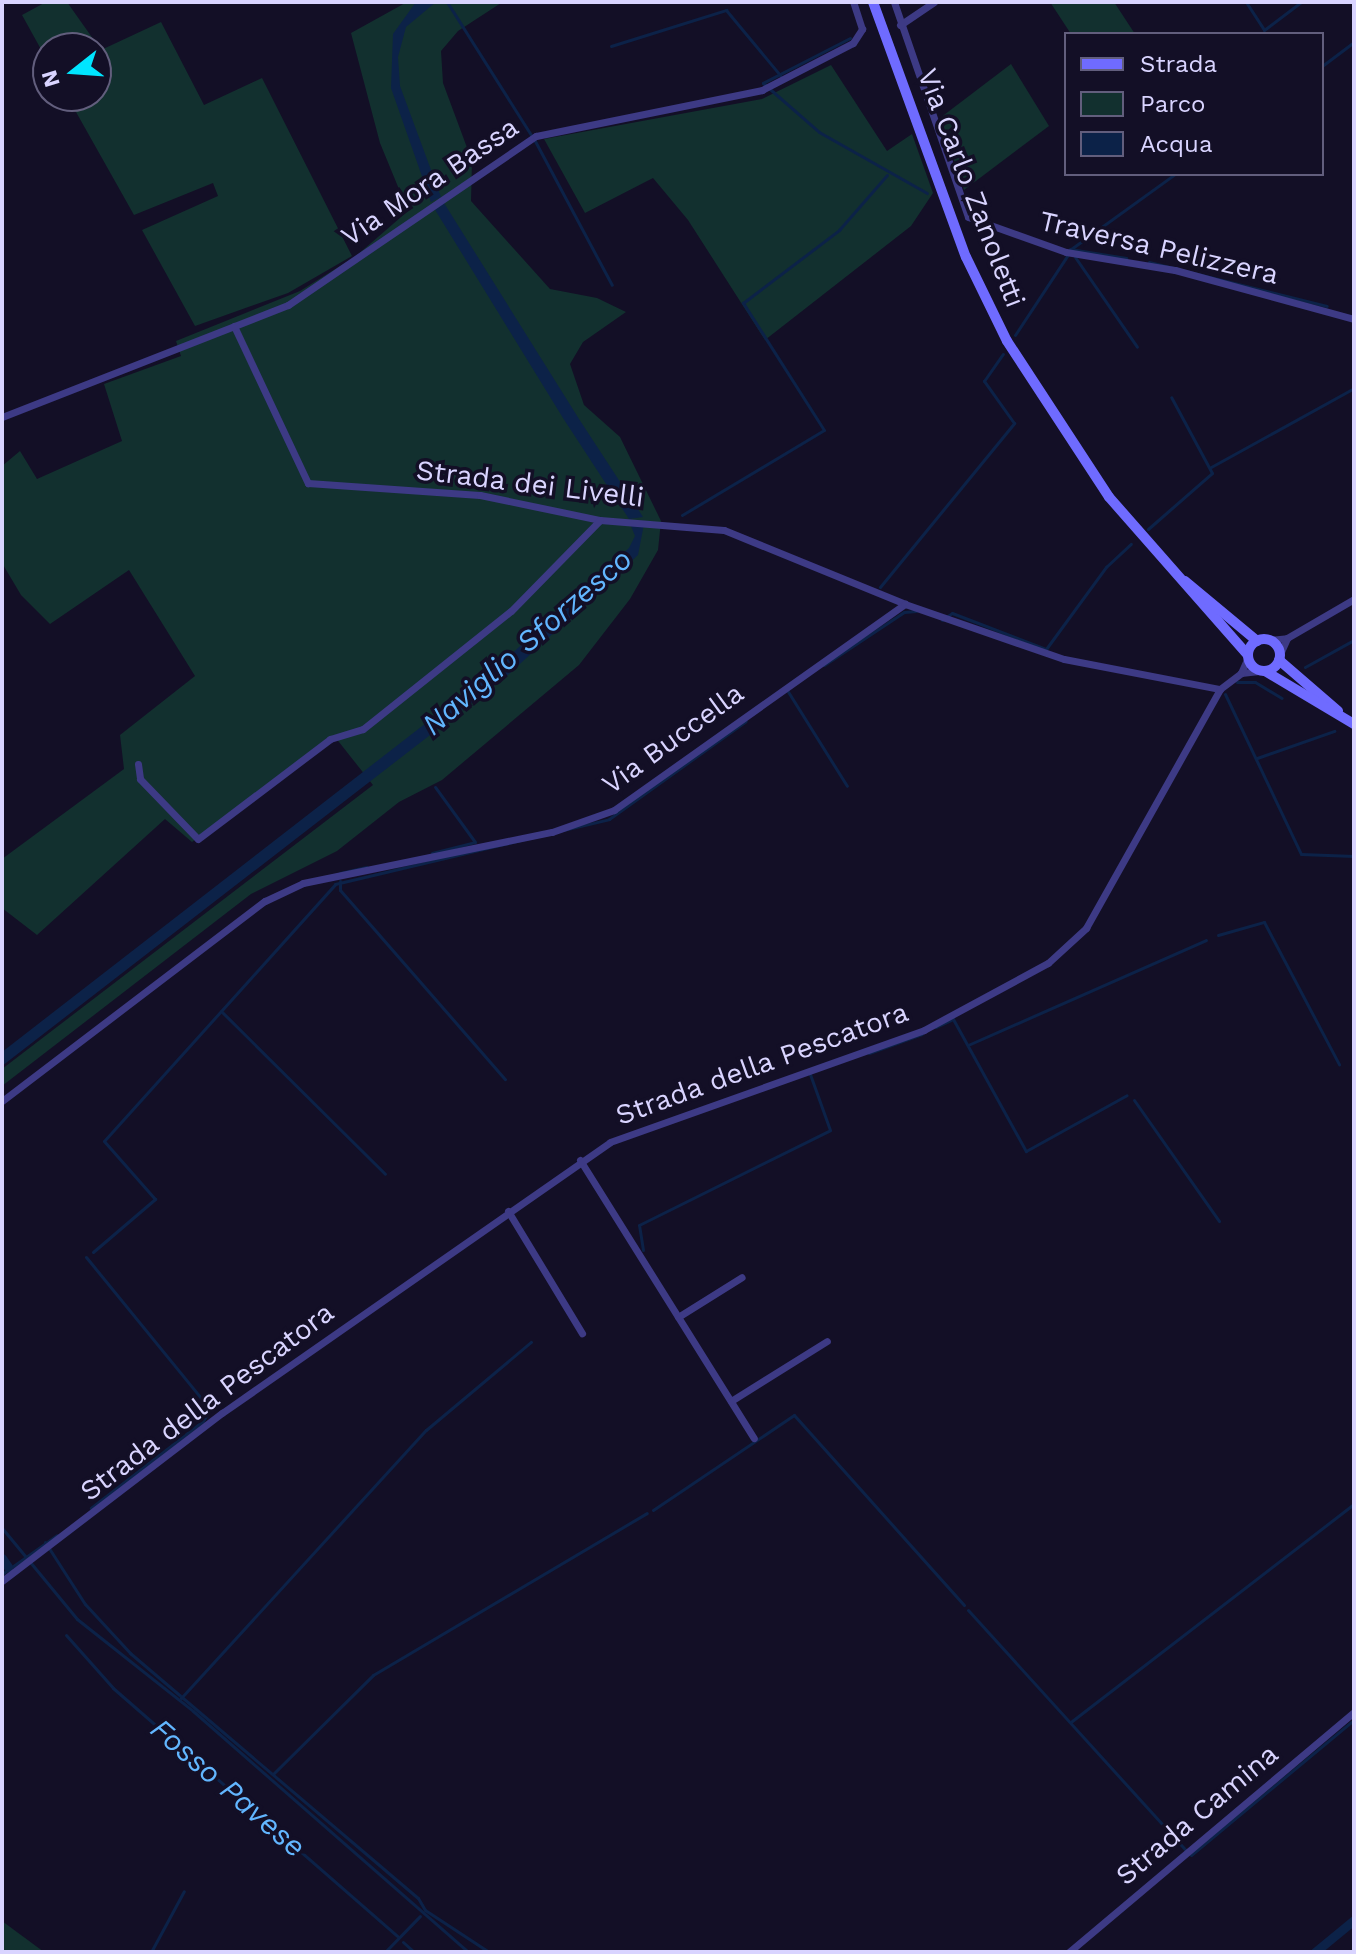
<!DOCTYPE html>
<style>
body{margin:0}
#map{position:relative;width:1356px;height:1954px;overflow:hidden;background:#130f26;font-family:"Work Sans",sans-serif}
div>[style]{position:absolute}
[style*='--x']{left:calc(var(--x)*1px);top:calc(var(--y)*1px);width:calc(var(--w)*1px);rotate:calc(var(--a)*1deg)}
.green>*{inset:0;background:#12302f}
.water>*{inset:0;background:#0c2248}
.stream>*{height:3px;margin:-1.5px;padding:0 1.5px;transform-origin:1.5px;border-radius:1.5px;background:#0c2248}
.canal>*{height:9px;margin:-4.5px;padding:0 4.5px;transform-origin:4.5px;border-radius:4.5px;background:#0c2248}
.minor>*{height:7px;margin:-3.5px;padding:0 3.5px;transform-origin:3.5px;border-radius:3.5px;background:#3d3a85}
.secondary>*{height:10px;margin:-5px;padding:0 5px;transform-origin:5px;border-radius:5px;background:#6f6bff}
.secondary>.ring{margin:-5px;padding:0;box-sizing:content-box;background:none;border:10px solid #6f6bff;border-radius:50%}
span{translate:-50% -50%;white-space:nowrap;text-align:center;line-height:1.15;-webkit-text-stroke:7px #130f26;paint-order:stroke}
.street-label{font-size:28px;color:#d9d4ff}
.water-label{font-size:30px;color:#62b6ff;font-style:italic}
.frame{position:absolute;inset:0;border:4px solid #d9d4ff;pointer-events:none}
.legend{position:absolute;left:1064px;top:32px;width:260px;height:144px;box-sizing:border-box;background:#130f26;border:2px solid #625e7d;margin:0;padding:10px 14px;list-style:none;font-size:24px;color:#d9d4ff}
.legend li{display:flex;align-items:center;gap:16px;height:40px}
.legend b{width:40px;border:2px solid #625e7d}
.north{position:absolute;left:32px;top:32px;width:80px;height:80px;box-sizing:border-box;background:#130f26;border:2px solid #625e7d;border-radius:50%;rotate:253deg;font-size:22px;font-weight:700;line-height:32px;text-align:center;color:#d9d4ff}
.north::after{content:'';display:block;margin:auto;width:28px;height:36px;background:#00e5ff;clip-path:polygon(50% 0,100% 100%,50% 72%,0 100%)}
</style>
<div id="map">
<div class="green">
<div style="clip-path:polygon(46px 2px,67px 2px,101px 50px,161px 22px,204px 105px,262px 78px,352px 256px,288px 293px,195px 326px,142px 230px,218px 196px,213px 183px,134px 215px,67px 96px,96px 96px,96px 48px,48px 48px,48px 62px,22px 15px)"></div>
<div style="clip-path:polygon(407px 2px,501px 3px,458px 31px,441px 51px,443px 83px,472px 161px,471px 201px,550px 289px,597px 298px,626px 312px,583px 342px,570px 364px,584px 405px,620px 437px,661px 521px,658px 550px,630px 599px,579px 665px,442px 780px,399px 802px,337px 851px,251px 894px,2px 1086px,2px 1069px,373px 785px,335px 737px,192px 842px,165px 819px,37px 935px,2px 908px,2px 859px,124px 769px,120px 735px,195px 676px,129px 570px,50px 624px,21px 595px,2px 563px,2px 466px,20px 451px,37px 479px,122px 441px,104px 384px,181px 356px,176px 341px,300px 291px,356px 256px,408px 211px,380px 143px,351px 33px)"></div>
<div style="clip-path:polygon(1050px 2px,1114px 2px,1135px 34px,1071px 34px)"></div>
<div style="clip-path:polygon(1011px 64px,1049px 126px,964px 190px,940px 118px)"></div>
<div style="clip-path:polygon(831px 65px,887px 151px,912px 134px,933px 193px,911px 226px,765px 340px,688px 220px,653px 178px,585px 213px,544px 139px,762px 99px)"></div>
<div style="clip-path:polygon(2px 1921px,44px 1952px,2px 1952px)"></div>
</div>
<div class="water">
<div style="clip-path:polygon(416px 2px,436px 2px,406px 27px,398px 57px,400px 86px,441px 197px,431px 202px,391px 88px,393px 34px)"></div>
<div style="clip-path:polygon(444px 203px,579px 419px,643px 517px,629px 519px,563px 418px,434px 208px)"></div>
<div style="clip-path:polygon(644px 524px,638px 555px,509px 674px,2px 1066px,2px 1052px,488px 675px,629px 548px,635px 536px,631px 526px)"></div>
</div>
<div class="stream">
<div style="--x:447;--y:2;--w:165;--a:57.7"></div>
<div style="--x:535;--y:141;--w:163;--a:61.9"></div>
<div style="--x:1246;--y:2;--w:33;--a:57"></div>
<div style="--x:1264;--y:30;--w:46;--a:-37.1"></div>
<div style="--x:850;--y:38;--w:98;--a:152.7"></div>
<div style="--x:763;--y:83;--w:74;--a:41.2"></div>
<div style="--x:819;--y:132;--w:124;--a:29.5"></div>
<div style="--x:611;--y:46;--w:121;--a:-17.4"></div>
<div style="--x:726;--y:10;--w:85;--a:50.3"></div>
<div style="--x:1322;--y:66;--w:40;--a:-37"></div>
<div style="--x:1070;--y:249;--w:57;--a:9.1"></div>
<div style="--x:1071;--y:249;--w:128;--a:-35.8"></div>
<div style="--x:1075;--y:257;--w:109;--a:55.4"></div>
<div style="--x:1149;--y:262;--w:183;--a:13.9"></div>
<div style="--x:1015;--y:335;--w:95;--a:-56.6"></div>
<div style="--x:1211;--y:467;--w:163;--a:-28.9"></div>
<div style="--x:682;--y:515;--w:165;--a:-30.9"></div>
<div style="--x:824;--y:430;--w:151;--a:-122.5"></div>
<div style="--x:743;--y:303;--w:121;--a:-37.2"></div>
<div style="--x:839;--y:230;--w:73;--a:-48.9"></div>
<div style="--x:1148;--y:529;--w:85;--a:-41.2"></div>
<div style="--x:1212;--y:473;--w:86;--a:-118.3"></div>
<div style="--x:880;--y:587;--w:212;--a:-50.7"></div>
<div style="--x:1014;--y:423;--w:52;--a:-125.5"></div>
<div style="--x:984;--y:381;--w:33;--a:-55"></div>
<div style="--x:942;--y:620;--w:12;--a:-35"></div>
<div style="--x:952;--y:613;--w:101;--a:21"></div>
<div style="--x:1046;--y:649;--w:102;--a:-53.8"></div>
<div style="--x:1106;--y:567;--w:34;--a:-43"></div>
<div style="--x:824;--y:665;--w:96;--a:-33.5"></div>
<div style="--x:904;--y:612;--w:12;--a:-5"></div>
<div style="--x:1305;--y:667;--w:56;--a:-28.9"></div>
<div style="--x:1237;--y:682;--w:18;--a:0"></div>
<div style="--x:1255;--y:682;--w:31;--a:31"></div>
<div style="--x:787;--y:690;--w:113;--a:58"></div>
<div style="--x:1225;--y:694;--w:177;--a:64.6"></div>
<div style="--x:1301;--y:854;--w:53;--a:2.2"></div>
<div style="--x:1257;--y:758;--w:82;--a:-19.3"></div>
<div style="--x:432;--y:853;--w:44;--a:-14.3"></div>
<div style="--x:475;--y:842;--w:68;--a:-126"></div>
<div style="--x:340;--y:873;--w:27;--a:-13"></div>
<div style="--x:340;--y:881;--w:9;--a:90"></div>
<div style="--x:340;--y:890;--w:251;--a:48.9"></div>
<div style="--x:1218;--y:935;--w:48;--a:-15.8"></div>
<div style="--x:1264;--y:922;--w:161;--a:62.2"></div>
<div style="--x:221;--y:1011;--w:231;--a:44.8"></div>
<div style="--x:936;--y:1027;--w:19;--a:-25"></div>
<div style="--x:953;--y:1019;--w:151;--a:61.1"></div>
<div style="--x:1026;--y:1151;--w:115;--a:-29"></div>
<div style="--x:968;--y:1045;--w:260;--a:-23.8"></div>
<div style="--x:869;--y:1053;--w:56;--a:-19.7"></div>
<div style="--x:1134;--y:1100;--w:148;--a:54.9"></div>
<div style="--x:643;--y:1250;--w:25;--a:-99"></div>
<div style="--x:639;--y:1225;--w:213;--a:-26.4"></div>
<div style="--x:830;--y:1130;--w:59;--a:-109.7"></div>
<div style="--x:93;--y:1252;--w:82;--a:-40.5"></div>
<div style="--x:155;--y:1199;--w:77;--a:-131.3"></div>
<div style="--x:104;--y:1141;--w:346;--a:-48"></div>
<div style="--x:335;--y:884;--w:282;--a:-13.3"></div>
<div style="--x:609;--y:819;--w:168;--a:-35.6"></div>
<div style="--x:86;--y:1257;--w:196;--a:50.8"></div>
<div style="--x:210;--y:1409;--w:14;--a:120"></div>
<div style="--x:203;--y:1421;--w:142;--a:142.2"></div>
<div style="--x:653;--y:1510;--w:170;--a:-34"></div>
<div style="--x:794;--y:1415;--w:255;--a:48.2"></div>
<div style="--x:2;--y:1528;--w:118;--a:50.5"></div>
<div style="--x:77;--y:1619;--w:148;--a:38.4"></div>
<div style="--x:193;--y:1711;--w:366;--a:41.2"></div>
<div style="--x:45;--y:1542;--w:74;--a:57.2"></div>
<div style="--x:85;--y:1604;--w:67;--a:47.4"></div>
<div style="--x:130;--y:1653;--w:378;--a:40.4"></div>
<div style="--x:418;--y:1898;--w:14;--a:60"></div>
<div style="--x:2;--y:1574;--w:67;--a:-35.3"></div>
<div style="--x:968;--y:1610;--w:324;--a:47.8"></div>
<div style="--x:66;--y:1635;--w:71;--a:48.4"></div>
<div style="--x:113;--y:1688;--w:377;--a:41.1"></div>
<div style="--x:181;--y:1698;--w:363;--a:-47.6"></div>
<div style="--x:426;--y:1430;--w:137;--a:-40"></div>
<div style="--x:1072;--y:1721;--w:356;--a:-37.6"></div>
<div style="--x:273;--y:1774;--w:141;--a:-44.7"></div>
<div style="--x:373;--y:1675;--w:318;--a:-30.6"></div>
<div style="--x:1191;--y:1855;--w:208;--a:-39.7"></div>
<div style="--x:425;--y:1910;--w:77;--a:33.3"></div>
<div style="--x:403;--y:1942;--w:15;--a:42"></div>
<div style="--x:151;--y:1952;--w:69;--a:-61.6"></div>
<div style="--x:385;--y:1952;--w:50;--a:-45.8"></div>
</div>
<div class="canal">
<div style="--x:2;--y:1558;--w:11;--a:56"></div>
<div style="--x:1315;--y:1952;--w:50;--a:-39.4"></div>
</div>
<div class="minor">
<div style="--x:894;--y:2;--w:227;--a:71"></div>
<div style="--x:968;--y:217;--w:104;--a:19.7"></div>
<div style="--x:1066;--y:252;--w:110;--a:9.4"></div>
<div style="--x:1175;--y:270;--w:186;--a:15.3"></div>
<div style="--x:900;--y:25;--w:41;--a:-34.1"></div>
<div style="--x:234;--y:326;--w:174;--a:64.8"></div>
<div style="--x:308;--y:483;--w:172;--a:4"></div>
<div style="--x:480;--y:495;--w:123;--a:11.8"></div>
<div style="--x:600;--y:520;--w:124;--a:4.6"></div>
<div style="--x:724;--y:530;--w:196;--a:22.2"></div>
<div style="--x:2;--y:417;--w:307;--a:-21.4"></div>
<div style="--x:288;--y:305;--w:300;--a:-34.3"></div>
<div style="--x:536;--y:136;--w:231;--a:-11.5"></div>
<div style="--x:762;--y:90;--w:102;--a:-27.3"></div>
<div style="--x:853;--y:43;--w:17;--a:-57"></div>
<div style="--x:862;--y:29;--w:28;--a:-108"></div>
<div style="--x:1269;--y:640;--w:18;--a:-6"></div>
<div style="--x:1287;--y:638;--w:78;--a:-30.2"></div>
<div style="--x:1280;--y:654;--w:17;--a:-66"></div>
<div style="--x:1241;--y:673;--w:18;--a:-6"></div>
<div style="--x:138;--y:764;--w:15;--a:82"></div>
<div style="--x:140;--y:779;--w:83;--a:46"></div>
<div style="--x:198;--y:839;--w:166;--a:-37.1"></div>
<div style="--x:330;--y:739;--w:34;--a:-17"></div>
<div style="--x:363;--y:729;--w:189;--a:-38.6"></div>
<div style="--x:511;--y:611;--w:127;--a:-45.6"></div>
<div style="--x:2;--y:1101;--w:330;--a:-37.3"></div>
<div style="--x:265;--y:901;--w:42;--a:-25.3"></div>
<div style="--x:303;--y:883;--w:254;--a:-11.6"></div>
<div style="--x:552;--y:832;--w:66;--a:-19.5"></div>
<div style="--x:614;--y:810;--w:357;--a:-35.3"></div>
<div style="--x:905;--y:604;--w:168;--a:19.1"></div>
<div style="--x:1064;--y:659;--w:159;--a:10.9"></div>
<div style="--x:1220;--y:689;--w:26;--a:-37"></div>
<div style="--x:1241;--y:673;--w:17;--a:-66"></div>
<div style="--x:580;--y:1160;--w:328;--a:58"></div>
<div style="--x:508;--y:1211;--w:143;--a:58.8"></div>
<div style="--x:678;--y:1317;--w:75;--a:-32"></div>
<div style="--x:731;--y:1401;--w:113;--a:-32"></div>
<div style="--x:2;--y:1581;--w:277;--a:-37.4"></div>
<div style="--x:222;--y:1413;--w:473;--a:-34.9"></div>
<div style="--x:610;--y:1142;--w:333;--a:-19.6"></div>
<div style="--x:924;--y:1030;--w:141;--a:-28.4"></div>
<div style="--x:1048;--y:963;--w:52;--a:-42.6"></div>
<div style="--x:1086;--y:928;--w:274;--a:-60.7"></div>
<div style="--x:1069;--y:1952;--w:373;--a:-40.1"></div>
</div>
<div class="secondary">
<div style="--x:873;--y:2;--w:271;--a:70"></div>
<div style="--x:966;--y:257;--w:93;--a:64"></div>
<div style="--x:1007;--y:341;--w:186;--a:56.8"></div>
<div style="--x:1109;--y:497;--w:210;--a:48.7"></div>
<div style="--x:1185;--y:581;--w:94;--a:39.8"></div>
<div class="ring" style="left:1248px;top:639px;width:22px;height:22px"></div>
<div style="--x:1279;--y:660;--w:78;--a:40.8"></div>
<div style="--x:1265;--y:671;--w:104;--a:30.8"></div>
</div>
<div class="street-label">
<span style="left:430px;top:182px;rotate:-34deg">Via Mora Bassa</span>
<span style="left:971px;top:188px;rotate:69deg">Via Carlo Zanoletti</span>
<span style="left:1159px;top:248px;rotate:13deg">Traversa Pelizzera</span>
<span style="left:530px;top:484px;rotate:7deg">Strada dei Livelli</span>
<span style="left:673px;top:739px;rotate:-36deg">Via Buccella</span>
<span style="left:762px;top:1064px;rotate:-20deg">Strada della Pescatora</span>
<span style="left:207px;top:1402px;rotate:-37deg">Strada della Pescatora</span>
<span style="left:1197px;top:1815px;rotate:-40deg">Strada Camina</span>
</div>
<div class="water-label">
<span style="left:527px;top:642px;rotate:-41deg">Naviglio Sforzesco</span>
<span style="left:228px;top:1788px;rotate:41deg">Fosso Pavese</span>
</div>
<div class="frame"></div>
<ul class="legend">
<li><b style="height:10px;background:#6f6bff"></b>Strada</li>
<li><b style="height:22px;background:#12302f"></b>Parco</li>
<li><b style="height:22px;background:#0c2248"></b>Acqua</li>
</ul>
<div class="north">N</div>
</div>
